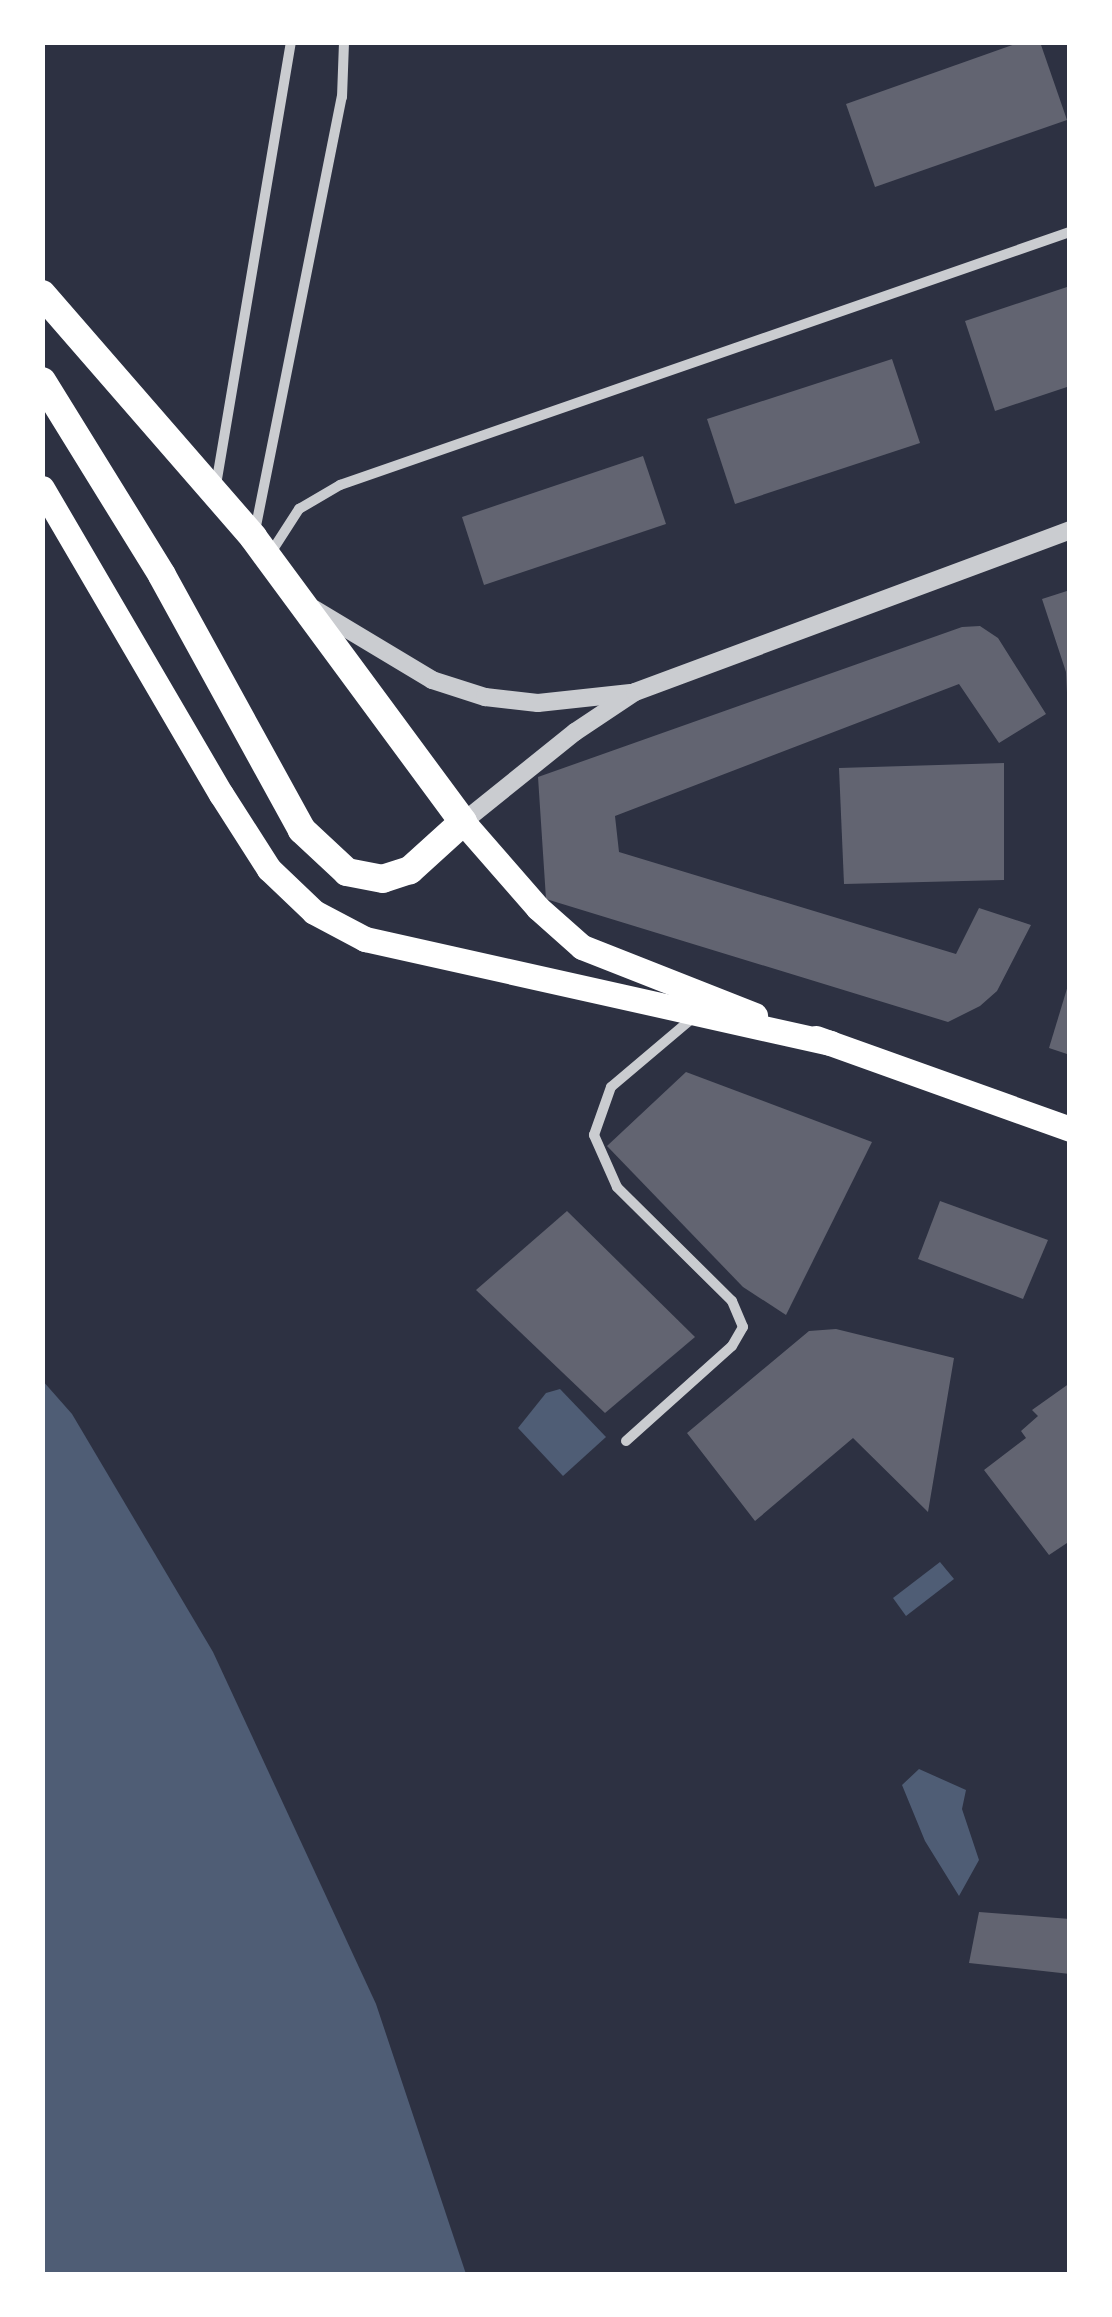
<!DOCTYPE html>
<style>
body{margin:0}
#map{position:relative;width:1112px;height:2317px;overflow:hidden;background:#2d3142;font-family:"Open Sans",sans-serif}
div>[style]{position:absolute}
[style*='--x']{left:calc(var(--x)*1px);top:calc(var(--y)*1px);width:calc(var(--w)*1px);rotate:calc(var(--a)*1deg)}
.water>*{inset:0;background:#4f5d75}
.building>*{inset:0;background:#626471}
.minor>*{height:10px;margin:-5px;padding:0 5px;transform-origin:5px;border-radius:5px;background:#caccd0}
.tertiary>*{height:18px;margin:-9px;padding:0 9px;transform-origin:9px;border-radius:9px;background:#caccd0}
.primary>*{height:25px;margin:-12.5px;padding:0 12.5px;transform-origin:12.5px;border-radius:12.5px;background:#fff}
.trunk>*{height:28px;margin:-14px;padding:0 14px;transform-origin:14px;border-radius:14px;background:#fff}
span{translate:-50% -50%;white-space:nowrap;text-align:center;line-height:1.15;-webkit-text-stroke:8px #fff;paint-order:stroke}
.frame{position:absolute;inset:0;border:45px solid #fff;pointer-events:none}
</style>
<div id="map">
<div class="water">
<div style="clip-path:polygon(42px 1380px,72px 1414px,213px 1652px,376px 2004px,466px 2274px,43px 2274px)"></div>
<div style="clip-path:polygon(560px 1389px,606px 1437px,563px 1476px,518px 1428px,546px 1393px)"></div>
<div style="clip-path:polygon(940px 1562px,954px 1579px,906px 1616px,893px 1598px)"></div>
<div style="clip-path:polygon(919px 1769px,966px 1790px,962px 1809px,979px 1860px,959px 1896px,925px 1841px,902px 1785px)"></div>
</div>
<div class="building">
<div style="clip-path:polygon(1021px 42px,1040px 42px,1067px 120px,875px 187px,846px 104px)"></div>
<div style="clip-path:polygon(1070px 286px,1070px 386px,995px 411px,965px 321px)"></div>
<div style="clip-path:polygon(892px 359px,920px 443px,735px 504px,707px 419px)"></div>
<div style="clip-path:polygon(643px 456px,666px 524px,484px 585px,462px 517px)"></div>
<div style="clip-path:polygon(1070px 590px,1070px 756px,1066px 672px,1042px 599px)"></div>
<div style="clip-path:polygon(980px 626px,998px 638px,1046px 714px,999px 743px,959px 684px,615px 816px,619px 852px,956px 954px,979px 908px,1031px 925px,997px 991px,980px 1006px,948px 1022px,546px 899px,538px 777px,962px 627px)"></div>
<div style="clip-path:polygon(1004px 763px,1004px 880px,844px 884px,839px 768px)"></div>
<div style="clip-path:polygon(1069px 982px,1070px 982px,1070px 1055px,1049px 1048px)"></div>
<div style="clip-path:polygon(686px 1072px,872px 1142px,786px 1315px,743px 1287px,607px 1146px)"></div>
<div style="clip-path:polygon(940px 1201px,1048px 1240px,1023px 1299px,918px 1259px)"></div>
<div style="clip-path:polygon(567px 1211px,695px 1337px,605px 1413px,476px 1290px)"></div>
<div style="clip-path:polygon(836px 1329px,954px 1358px,928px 1512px,853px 1438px,755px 1521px,687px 1433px,809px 1331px)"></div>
<div style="clip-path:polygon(1070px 1383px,1070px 1541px,1049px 1555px,984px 1470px,1026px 1438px,1021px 1431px,1038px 1416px,1032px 1410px)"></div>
<div style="clip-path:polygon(979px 1912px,1070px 1919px,1070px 1974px,969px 1963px)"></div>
</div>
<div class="minor">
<div style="--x:216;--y:485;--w:449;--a:-80.4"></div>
<div style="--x:255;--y:531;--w:443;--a:-78.7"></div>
<div style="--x:342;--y:97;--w:55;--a:-87.9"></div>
<div style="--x:270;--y:554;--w:54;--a:-57.2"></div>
<div style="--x:299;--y:509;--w:48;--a:-30.3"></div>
<div style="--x:340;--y:485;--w:773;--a:-19.12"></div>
<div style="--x:626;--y:1441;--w:142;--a:-41.9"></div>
<div style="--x:732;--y:1346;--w:22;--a:-60"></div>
<div style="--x:743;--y:1327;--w:28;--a:-113"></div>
<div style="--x:732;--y:1301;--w:162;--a:-135.3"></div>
<div style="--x:617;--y:1187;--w:57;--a:-113.9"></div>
<div style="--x:594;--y:1135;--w:51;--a:-70.5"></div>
<div style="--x:611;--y:1087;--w:110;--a:-40.2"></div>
</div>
<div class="tertiary">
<div style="--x:314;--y:609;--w:138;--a:31"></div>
<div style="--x:432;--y:680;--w:56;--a:17.8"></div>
<div style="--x:485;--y:697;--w:53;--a:6.5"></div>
<div style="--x:538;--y:703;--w:93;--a:-6.2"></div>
<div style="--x:463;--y:822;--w:144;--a:-38.8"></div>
<div style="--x:575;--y:732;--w:72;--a:-33.7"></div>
<div style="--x:635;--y:692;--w:464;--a:-20.4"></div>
</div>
<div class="primary">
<div style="--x:42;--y:488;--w:355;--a:59.7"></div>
<div style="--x:221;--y:794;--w:89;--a:57.4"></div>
<div style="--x:269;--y:869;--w:62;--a:43.7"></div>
<div style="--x:314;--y:912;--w:58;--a:27.9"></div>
<div style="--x:365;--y:939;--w:477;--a:12.6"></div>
<div style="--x:463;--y:822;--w:114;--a:48.9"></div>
<div style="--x:538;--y:908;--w:59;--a:41.6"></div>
<div style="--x:582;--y:947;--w:186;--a:21.5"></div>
<div style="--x:816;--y:1038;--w:270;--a:19.7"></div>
</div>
<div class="trunk">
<div style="--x:42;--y:294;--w:322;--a:49"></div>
<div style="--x:253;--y:537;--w:354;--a:53.6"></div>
<div style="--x:463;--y:822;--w:72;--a:137.8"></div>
<div style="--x:410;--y:870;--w:28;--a:162"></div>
<div style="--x:383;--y:879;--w:37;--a:-169"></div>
<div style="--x:347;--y:872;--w:62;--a:-137"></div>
<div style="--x:302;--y:830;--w:291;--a:-118.8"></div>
<div style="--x:162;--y:575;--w:228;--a:-121.7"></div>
</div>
<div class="frame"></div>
</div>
